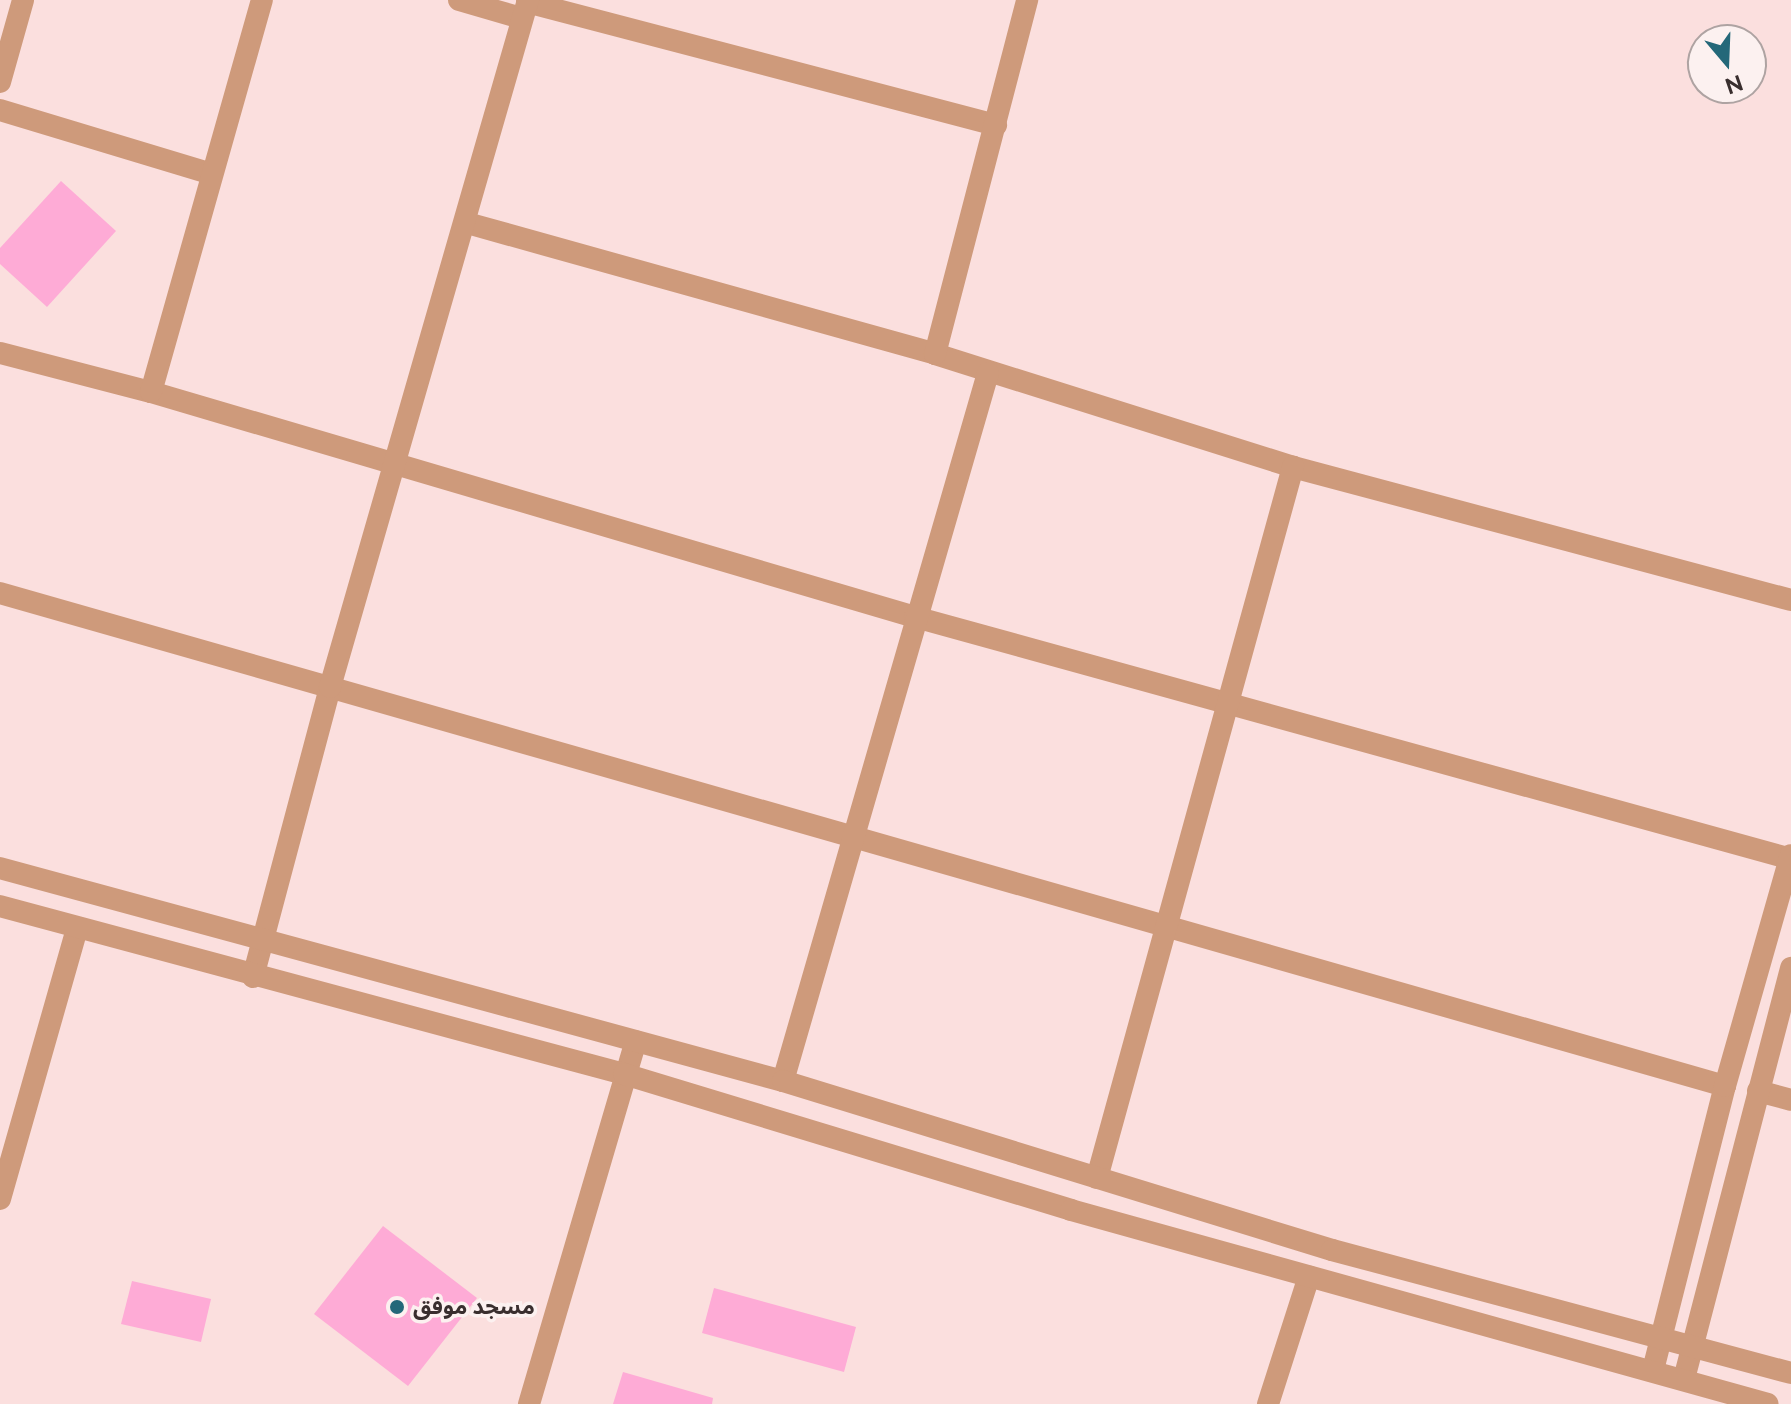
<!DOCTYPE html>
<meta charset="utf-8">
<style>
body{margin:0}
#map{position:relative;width:1791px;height:1404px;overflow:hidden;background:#fbdfde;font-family:Raleway,"Noto Sans Arabic",sans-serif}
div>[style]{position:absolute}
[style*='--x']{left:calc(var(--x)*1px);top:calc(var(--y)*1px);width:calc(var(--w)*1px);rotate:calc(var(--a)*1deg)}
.building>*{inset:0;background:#feabd6}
.minor>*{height:22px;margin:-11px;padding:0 11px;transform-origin:11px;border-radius:11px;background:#ce9a7b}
.tertiary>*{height:22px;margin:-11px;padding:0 11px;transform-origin:11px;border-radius:11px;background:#ce9a7b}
.dots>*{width:22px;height:22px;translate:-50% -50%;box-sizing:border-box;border:4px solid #fcf1f0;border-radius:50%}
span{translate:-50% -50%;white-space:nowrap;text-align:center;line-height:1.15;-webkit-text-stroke:7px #fcf1f0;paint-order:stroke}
.poi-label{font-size:22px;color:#392e2e;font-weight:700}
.left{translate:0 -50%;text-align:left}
.north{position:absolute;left:1687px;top:24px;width:80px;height:80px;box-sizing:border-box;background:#fcf1f0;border:2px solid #aea3a2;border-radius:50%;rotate:161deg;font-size:22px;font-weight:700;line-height:32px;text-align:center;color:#392e2e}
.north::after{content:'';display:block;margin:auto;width:28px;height:36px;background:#246879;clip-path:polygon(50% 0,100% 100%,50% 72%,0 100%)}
</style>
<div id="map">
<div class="building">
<div style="clip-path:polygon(61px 181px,116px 231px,47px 307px,0 264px,0 248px)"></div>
<div style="clip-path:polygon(383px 1226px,477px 1298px,408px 1386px,314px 1314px)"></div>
<div style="clip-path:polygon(132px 1281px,211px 1299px,201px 1342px,121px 1324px)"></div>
<div style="clip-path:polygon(714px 1288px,856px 1327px,844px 1372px,702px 1333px)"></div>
<div style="clip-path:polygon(623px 1372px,713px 1398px,712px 1404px,613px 1404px)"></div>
</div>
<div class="minor">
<div style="--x:459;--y:0;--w:65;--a:16.2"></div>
<div style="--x:527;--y:2;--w:485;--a:14.7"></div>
<div style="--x:0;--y:82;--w:85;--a:-74.3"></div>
<div style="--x:0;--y:110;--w:218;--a:16.8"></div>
<div style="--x:467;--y:223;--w:486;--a:15.6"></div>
<div style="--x:935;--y:354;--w:375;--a:17.5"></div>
<div style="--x:1293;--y:467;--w:515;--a:14.95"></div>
<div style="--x:0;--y:353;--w:156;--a:14.5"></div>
<div style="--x:151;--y:392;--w:796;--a:16.41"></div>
<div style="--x:915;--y:617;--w:909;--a:15.44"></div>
<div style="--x:935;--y:354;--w:366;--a:-75.4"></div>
<div style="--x:151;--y:392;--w:407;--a:-74.2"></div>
<div style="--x:0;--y:593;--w:1794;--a:15.95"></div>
<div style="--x:253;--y:977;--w:300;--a:-75.1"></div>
<div style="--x:330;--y:687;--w:715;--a:-73.92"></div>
<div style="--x:783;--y:1081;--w:737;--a:-73.85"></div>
<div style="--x:1758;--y:1091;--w:34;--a:15"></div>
<div style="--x:1097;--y:1178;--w:738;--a:-74.59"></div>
<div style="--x:0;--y:1199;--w:282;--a:-74.1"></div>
<div style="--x:1653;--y:1370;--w:293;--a:-75.8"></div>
<div style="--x:1725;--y:1086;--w:240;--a:-74.1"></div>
<div style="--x:1684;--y:1379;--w:425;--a:-75.4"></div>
<div style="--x:529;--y:1404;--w:378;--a:-73.6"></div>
<div style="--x:1268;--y:1404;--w:134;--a:-72.2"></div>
</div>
<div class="tertiary">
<div style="--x:0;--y:868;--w:811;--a:15.22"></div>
<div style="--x:783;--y:1081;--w:574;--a:17.11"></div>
<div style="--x:1332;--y:1250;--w:475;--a:15"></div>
<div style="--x:0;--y:906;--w:646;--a:15.07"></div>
<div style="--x:624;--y:1074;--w:467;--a:16.9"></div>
<div style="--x:1071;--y:1210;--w:723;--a:15.55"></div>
</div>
<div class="dots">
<div style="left:397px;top:1307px;background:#246879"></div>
</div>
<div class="poi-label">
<span class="left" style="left:413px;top:1307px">مسجد موفق</span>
</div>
<div class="north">N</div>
</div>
